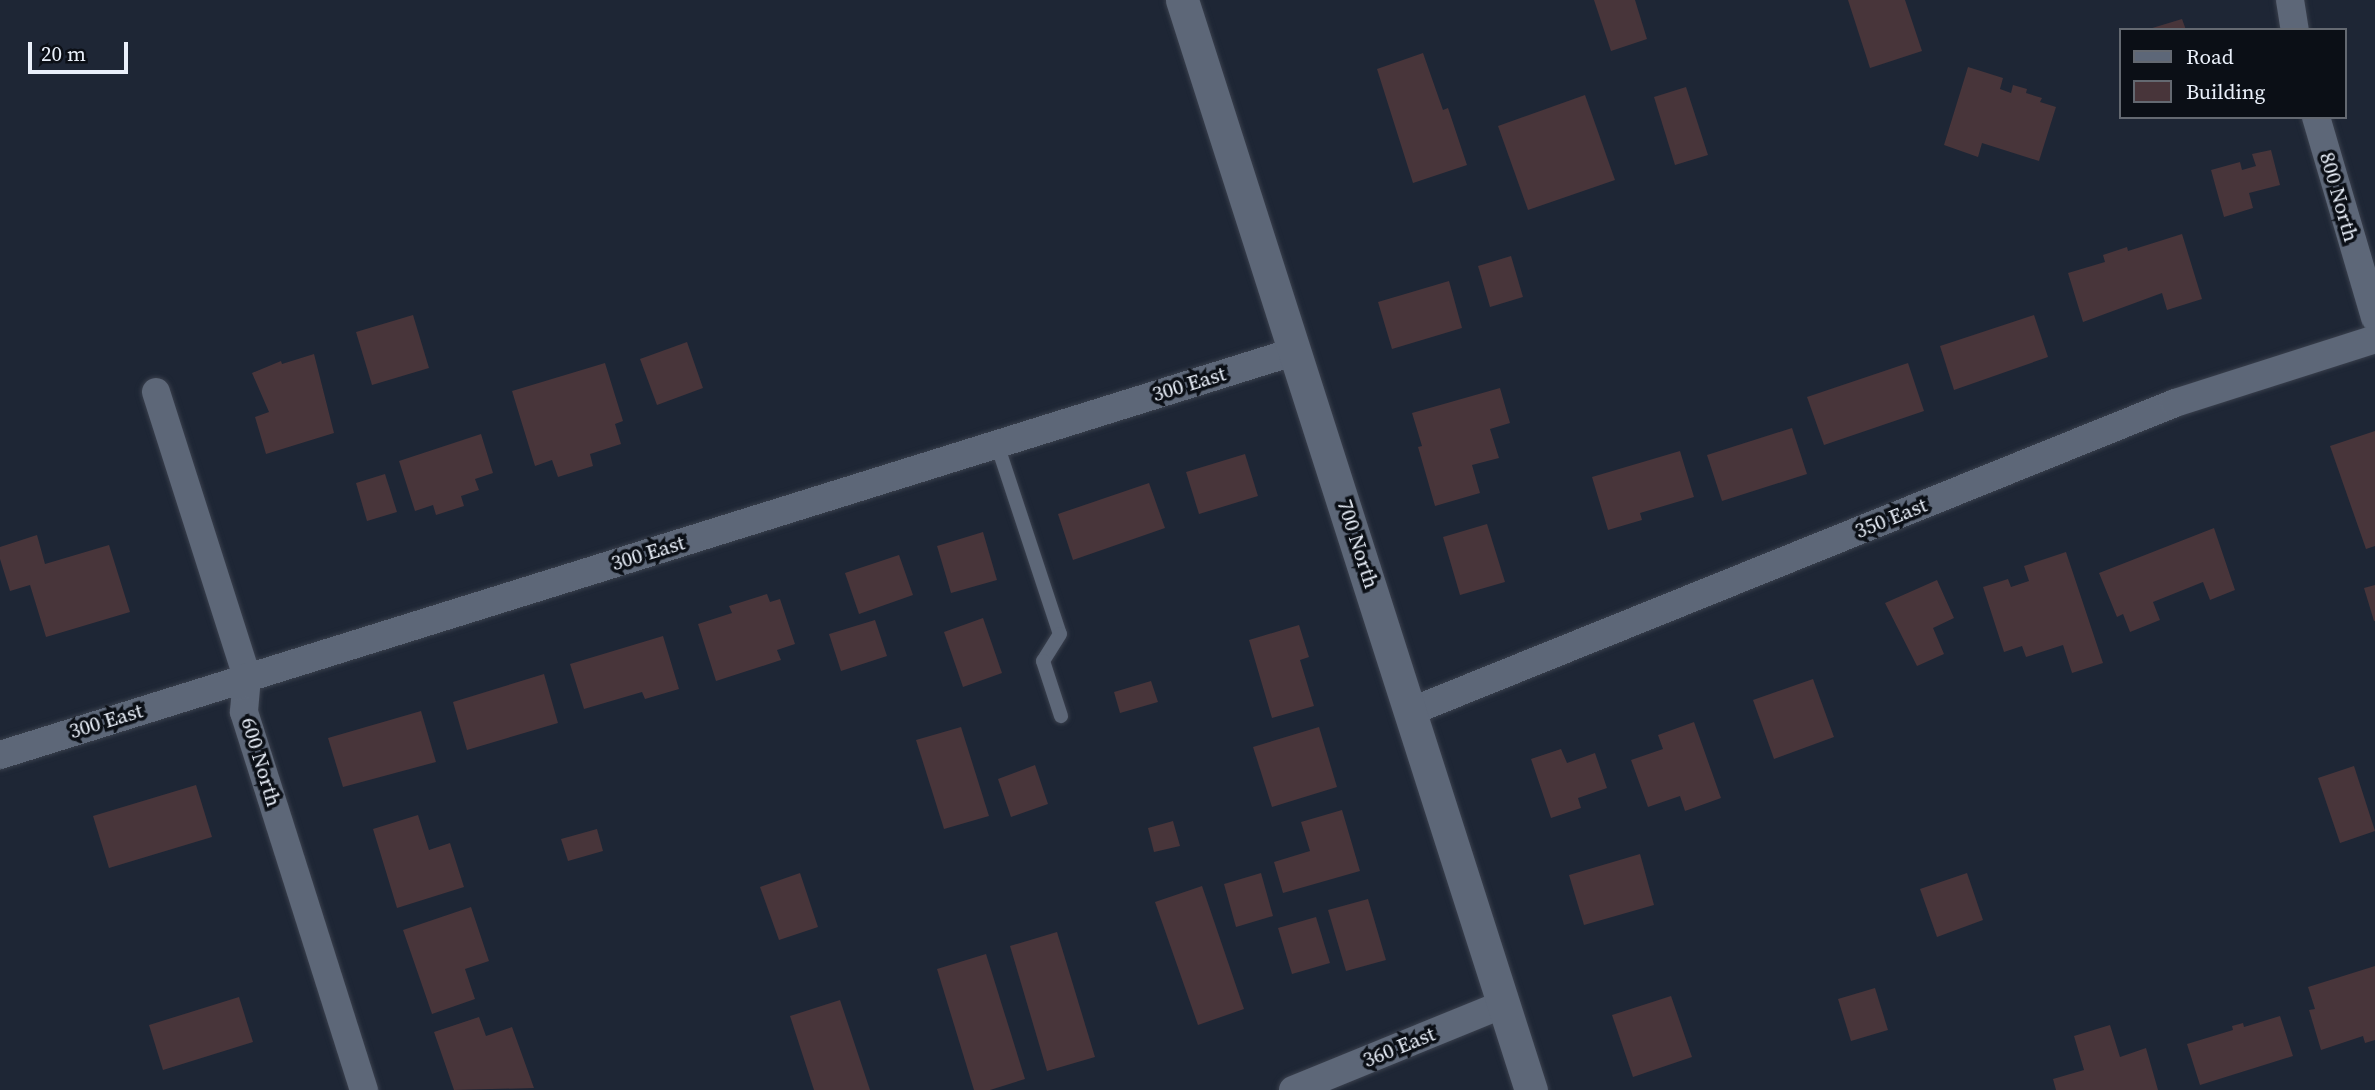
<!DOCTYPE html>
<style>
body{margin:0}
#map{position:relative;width:2375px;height:1090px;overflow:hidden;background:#1e2635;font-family:"Source Serif 4",serif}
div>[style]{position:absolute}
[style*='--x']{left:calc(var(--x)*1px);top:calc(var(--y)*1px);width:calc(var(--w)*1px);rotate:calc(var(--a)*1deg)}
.building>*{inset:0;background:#48353a}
.roads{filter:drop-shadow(0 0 2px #3a404d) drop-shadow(0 0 2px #3a404d)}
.service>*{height:14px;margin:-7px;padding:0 7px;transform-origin:7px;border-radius:7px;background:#5d6778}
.minor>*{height:28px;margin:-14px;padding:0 14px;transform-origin:14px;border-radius:14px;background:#5d6778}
.tertiary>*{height:33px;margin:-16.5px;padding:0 16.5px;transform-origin:16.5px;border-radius:16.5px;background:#5d6778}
span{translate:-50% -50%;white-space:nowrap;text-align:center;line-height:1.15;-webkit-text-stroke:7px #0b0f16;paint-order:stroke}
.street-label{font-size:21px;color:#eaf0fa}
.legend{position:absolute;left:2119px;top:28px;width:228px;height:91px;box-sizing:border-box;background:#0b0f16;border:2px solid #646971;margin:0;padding:9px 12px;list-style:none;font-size:21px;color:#eaf0fa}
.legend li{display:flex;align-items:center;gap:14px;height:35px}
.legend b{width:35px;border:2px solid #646971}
.scale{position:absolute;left:28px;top:42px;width:100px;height:32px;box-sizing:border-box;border:4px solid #eaf0fa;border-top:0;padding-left:9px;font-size:21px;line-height:24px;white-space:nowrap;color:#eaf0fa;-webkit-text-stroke:5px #0b0f16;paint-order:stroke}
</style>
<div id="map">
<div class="building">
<div style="clip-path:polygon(1594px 0,1635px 0,1647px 39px,1611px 51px)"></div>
<div style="clip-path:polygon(1848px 0,1905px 0,1922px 51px,1870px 68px)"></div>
<div style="clip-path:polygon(2182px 19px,2186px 30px,2149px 30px,2149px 29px)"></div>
<div style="clip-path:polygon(1423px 53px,1443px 110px,1448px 108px,1467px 165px,1413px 183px,1377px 69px)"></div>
<div style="clip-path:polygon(1968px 67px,2003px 78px,2000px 89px,2011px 93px,2013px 85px,2027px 89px,2026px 93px,2042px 98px,2040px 102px,2056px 107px,2039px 161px,1982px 143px,1978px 157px,1944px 145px)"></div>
<div style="clip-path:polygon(1686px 87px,1708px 155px,1675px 165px,1654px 97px)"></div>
<div style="clip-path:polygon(1585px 95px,1615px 180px,1528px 210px,1498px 126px)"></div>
<div style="clip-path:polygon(2271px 150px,2280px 185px,2249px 193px,2253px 208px,2224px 217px,2211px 170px,2240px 162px,2242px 170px,2256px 166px,2252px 154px)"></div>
<div style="clip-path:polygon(2182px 234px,2202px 299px,2167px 310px,2162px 293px,2083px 322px,2068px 273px,2105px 262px,2103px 255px,2127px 247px,2128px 251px)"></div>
<div style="clip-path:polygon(1511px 256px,1523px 297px,1490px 307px,1478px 266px)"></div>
<div style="clip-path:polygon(1449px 281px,1462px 328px,1392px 349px,1378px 302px)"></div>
<div style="clip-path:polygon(413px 315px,429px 368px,372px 385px,356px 332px)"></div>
<div style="clip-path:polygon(2034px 315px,2048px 357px,1954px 390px,1940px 346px)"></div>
<div style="clip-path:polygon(687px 342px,703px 388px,657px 405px,640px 359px)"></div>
<div style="clip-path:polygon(314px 354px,334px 433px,266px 454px,255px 417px,269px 412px,252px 373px,281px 361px,282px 364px)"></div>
<div style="clip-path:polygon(605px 363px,623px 421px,615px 424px,621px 444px,590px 454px,593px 466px,558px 477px,552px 460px,535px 466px,512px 391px)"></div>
<div style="clip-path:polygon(1908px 363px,1924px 411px,1824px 445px,1807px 397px)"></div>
<div style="clip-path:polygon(1500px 388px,1510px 423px,1490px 429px,1499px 458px,1472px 465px,1480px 493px,1435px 506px,1418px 447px,1422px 446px,1412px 413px)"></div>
<div style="clip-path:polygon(1792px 428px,1807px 474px,1722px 501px,1707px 455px)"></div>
<div style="clip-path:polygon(2375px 431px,2375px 546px,2366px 549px,2330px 446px)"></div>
<div style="clip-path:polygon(481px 434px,493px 473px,475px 479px,479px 490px,461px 496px,464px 506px,436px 515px,433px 505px,415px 511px,399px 461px)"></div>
<div style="clip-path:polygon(1680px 451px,1694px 497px,1640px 513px,1642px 520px,1608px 530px,1592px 477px)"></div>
<div style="clip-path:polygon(1245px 454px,1258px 496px,1199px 514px,1186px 472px)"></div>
<div style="clip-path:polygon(385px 474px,397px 512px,367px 521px,356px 483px)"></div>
<div style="clip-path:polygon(1149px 483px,1165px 528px,1073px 560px,1058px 514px)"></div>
<div style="clip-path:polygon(1487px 524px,1505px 582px,1460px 595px,1443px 537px)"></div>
<div style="clip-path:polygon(2214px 528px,2235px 590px,2210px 600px,2203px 582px,2153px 602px,2160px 620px,2130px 632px,2123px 614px,2117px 617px,2099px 573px)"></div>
<div style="clip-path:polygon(983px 532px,997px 580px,951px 593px,937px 546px)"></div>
<div style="clip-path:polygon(37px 535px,45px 564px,109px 545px,130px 612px,46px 637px,30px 585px,10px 591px,0 559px,0 547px)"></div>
<div style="clip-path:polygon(2066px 552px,2103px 663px,2072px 673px,2063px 645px,2026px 657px,2022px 646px,2004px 652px,1983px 587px,2008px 579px,2011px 587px,2029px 581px,2024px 566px)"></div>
<div style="clip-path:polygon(899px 555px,913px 595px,859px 614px,845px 573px)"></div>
<div style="clip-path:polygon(1937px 580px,1954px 618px,1933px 628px,1944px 654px,1917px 666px,1885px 603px)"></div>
<div style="clip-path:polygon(2375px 585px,2375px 621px,2374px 621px,2364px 588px)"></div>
<div style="clip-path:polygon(767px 594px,770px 602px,780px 599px,795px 644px,777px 650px,781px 660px,716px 681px,698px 624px,732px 613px,729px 606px)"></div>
<div style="clip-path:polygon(983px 618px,1002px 673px,963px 687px,944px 632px)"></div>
<div style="clip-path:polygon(875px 620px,887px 656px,841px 671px,829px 634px)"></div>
<div style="clip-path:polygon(1299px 625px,1309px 657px,1300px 660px,1314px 706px,1272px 718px,1249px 640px)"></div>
<div style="clip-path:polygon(663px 636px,679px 689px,645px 699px,642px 692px,584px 709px,570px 664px)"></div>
<div style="clip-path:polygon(544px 674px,558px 723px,467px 750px,453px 702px)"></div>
<div style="clip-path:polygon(1813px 679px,1834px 737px,1774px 759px,1753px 700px)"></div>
<div style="clip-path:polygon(1151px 681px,1158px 702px,1120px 713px,1114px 692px)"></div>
<div style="clip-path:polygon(421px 711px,436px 762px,343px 787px,328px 738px)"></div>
<div style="clip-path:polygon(1694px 722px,1721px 798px,1685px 811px,1680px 796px,1648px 807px,1631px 760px,1663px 749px,1658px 735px)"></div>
<div style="clip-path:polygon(961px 727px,989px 816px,944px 829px,916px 740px)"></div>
<div style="clip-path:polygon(1319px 727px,1337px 787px,1272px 807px,1253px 747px)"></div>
<div style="clip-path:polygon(1561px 749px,1567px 763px,1595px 753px,1607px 788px,1578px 798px,1581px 808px,1551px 818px,1531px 759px)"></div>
<div style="clip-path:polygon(1035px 765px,1048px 804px,1011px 817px,998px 779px)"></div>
<div style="clip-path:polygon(2354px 766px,2375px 831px,2340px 843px,2318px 778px)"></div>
<div style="clip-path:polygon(196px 785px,212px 837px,109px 868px,93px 816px)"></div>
<div style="clip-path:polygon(1342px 810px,1360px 871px,1283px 893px,1274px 862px,1310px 851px,1301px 822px)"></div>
<div style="clip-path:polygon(418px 815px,429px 850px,450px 843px,464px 887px,397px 908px,373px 829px)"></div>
<div style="clip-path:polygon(1173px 821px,1180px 846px,1154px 852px,1148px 828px)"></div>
<div style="clip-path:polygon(597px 829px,603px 851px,568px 861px,561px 839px)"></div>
<div style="clip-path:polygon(1640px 854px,1654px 905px,1584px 925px,1569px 875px)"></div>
<div style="clip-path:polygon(800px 873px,818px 927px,779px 940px,760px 887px)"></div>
<div style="clip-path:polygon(1261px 873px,1273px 916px,1236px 927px,1224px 884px)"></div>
<div style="clip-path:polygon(1967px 873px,1983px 920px,1937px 937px,1920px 889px)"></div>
<div style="clip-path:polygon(1202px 886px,1244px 1009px,1198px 1025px,1155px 902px)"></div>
<div style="clip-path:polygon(1368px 899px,1386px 960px,1346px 971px,1328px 910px)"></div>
<div style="clip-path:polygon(471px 907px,489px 961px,465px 969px,475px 999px,432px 1014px,403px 930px)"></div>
<div style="clip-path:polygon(1316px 917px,1330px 963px,1292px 974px,1278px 928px)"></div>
<div style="clip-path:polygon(1057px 932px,1095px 1057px,1047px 1071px,1010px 946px)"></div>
<div style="clip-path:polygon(986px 954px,1025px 1079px,990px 1090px,974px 1090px,937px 969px)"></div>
<div style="clip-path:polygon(2375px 966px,2375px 1040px,2365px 1043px,2363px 1036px,2321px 1050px,2309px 1010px,2315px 1009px,2308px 987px)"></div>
<div style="clip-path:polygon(1875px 988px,1888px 1030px,1851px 1041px,1838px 999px)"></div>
<div style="clip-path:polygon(1671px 996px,1692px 1057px,1633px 1077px,1612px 1015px)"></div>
<div style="clip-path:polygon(239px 997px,253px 1042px,163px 1070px,149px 1025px)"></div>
<div style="clip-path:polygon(840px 1000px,870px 1090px,814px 1090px,790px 1016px)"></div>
<div style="clip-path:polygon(2280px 1016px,2293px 1056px,2200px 1085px,2187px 1044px,2233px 1030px,2232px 1026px,2243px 1023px,2244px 1027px)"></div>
<div style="clip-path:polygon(479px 1017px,486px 1036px,512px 1027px,534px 1088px,454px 1090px,434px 1032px)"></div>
<div style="clip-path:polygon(2110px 1025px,2120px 1057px,2146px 1048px,2158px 1090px,2056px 1090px,2053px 1079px,2084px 1070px,2074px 1036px)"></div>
</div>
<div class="roads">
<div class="service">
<div style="--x:997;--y:444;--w:200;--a:71.7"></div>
<div style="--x:1060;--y:634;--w:32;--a:122"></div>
<div style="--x:1043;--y:661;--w:58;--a:71.9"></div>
</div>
<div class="minor">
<div style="--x:2290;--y:0;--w:30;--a:81"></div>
<div style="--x:2316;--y:117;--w:209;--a:73.6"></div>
<div style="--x:156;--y:392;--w:299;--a:72.3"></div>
<div style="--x:247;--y:677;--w:35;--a:95"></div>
<div style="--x:244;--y:712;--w:397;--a:72.4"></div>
<div style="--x:1412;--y:711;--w:823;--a:-21.98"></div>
<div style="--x:2175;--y:403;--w:210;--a:-17.7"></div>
<div style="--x:0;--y:755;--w:1358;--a:-17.31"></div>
<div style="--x:1293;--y:1090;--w:228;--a:-22.2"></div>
</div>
<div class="tertiary">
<div style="--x:1182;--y:0;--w:1145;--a:72.25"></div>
</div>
</div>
<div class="street-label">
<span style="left:2339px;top:197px;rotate:74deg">800 North</span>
<span style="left:1189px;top:384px;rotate:-17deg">300 East</span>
<span style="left:1891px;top:518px;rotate:-22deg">350 East</span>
<span style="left:1358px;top:544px;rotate:72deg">700 North</span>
<span style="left:648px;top:553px;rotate:-17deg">300 East</span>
<span style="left:106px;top:721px;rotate:-17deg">300 East</span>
<span style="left:261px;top:762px;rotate:73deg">600 North</span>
<span style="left:1399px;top:1047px;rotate:-22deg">360 East</span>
</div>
<ul class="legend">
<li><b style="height:9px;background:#5d6778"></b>Road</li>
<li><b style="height:19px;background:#48353a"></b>Building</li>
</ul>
<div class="scale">20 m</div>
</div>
